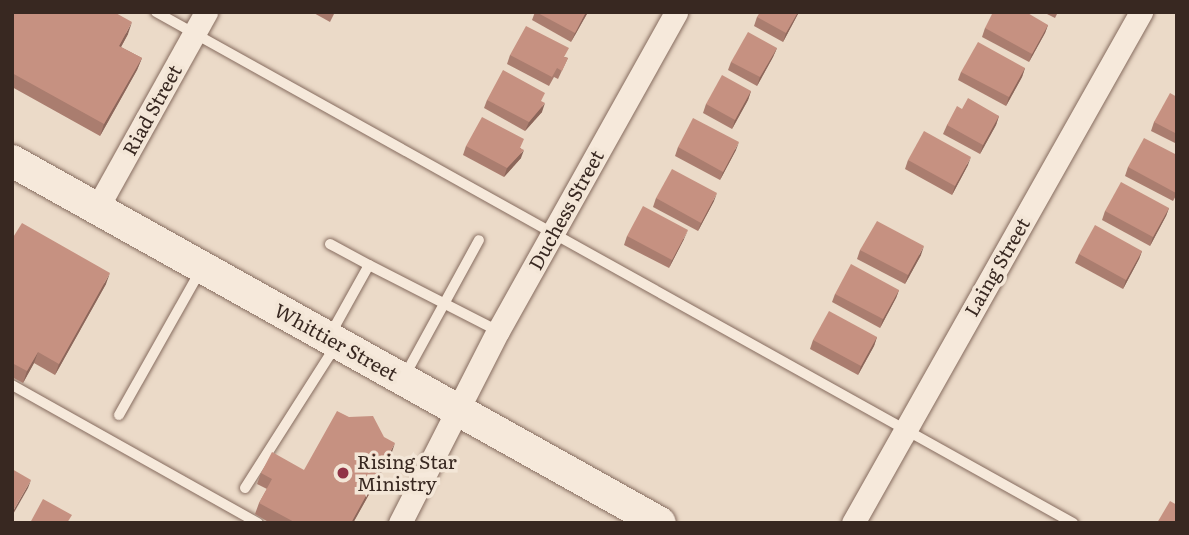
<!DOCTYPE html>
<style>
body{margin:0}
#map{position:relative;width:1189px;height:535px;overflow:hidden;background:#ebdac8;font-family:Literata,serif}
div>[style]{position:absolute}
[style*='--x']{left:calc(var(--x)*1px);top:calc(var(--y)*1px);width:calc(var(--w)*1px);rotate:calc(var(--a)*1deg)}
.roads{filter:drop-shadow(0 0 2px #866c5f) drop-shadow(0 0 2px #866c5f)}
.lane>*{height:10px;margin:-5px;padding:0 5px;transform-origin:5px;border-radius:5px;background:#f6e9db}
.street>*{height:23px;margin:-11.5px;padding:0 11.5px;transform-origin:11.5px;border-radius:11.5px;background:#f6e9db}
.secondary>*{height:32px;margin:-16px;padding:0 16px;transform-origin:16px;border-radius:16px;background:#f6e9db}
.wall>*{inset:0;background:#aa7d6f}
.shaded-wall>*{inset:0;background:#8b665a}
.building>*{inset:0;background:#c69181}
.dots>*{width:19px;height:19px;translate:-50% -50%;box-sizing:border-box;border:4px solid #f3e6d7;border-radius:50%}
span{translate:-50% -50%;white-space:nowrap;text-align:center;line-height:1.15;-webkit-text-stroke:7px #f3e6d7;paint-order:stroke}
.street-label{font-size:19px;color:#382821}
.poi-label{font-size:19px;color:#382821}
.left{translate:0 -50%;text-align:left}
.frame{position:absolute;inset:0;border:14px solid #382821;pointer-events:none}
</style>
<div id="map">
<div class="roads">
<div class="lane">
<div style="--x:156;--y:12;--w:1050;--a:29.13"></div>
<div style="--x:330;--y:244;--w:44;--a:28.3"></div>
<div style="--x:330;--y:335;--w:80;--a:-60.9"></div>
<div style="--x:369;--y:265;--w:145;--a:27.1"></div>
<div style="--x:404;--y:377;--w:156;--a:-61.3"></div>
<div style="--x:12;--y:385;--w:282;--a:29.3"></div>
<div style="--x:119;--y:415;--w:165;--a:-60.6"></div>
<div style="--x:245;--y:488;--w:169;--a:-57.5"></div>
</div>
<div class="street">
<div style="--x:97;--y:208;--w:224;--a:-60.9"></div>
<div style="--x:400;--y:523;--w:216;--a:-63"></div>
<div style="--x:498;--y:331;--w:365;--a:-60.8"></div>
<div style="--x:853;--y:523;--w:587;--a:-60.59"></div>
</div>
<div class="secondary">
<div style="--x:12;--y:161;--w:742;--a:29.19"></div>
</div>
</div>
<div class="wall">
<div style="clip-path:polygon(12px 12px,128px 34px,121px 47px,142px 58px,137px 70px,100px 136px,12px 87px)"></div>
<div style="clip-path:polygon(312px 12px,335px 12px,330px 22px)"></div>
<div style="clip-path:polygon(535px 12px,588px 12px,571px 42px,532px 20px)"></div>
<div style="clip-path:polygon(799px 12px,783px 42px,754px 26px,757px 17px)"></div>
<div style="clip-path:polygon(1043px 12px,1058px 12px,1055px 18px)"></div>
<div style="clip-path:polygon(1048px 25px,1045px 33px,1029px 62px,982px 37px,985px 28px)"></div>
<div style="clip-path:polygon(777px 48px,773px 57px,757px 86px,728px 70px,731px 62px)"></div>
<div style="clip-path:polygon(510px 55px,565px 57px,568px 58px,558px 79px,554px 77px,549px 86px,507px 64px)"></div>
<div style="clip-path:polygon(1025px 68px,1022px 77px,1006px 106px,958px 80px,961px 72px)"></div>
<div style="clip-path:polygon(751px 91px,748px 100px,732px 129px,703px 113px,706px 104px)"></div>
<div style="clip-path:polygon(1177px 97px,1177px 144px,1151px 131px,1154px 122px)"></div>
<div style="clip-path:polygon(487px 100px,542px 102px,542px 112px,525px 131px,484px 108px)"></div>
<div style="clip-path:polygon(962px 109px,999px 116px,996px 125px,980px 154px,943px 134px,947px 125px)"></div>
<div style="clip-path:polygon(466px 146px,521px 148px,521px 158px,504px 177px,463px 155px)"></div>
<div style="clip-path:polygon(678px 147px,736px 150px,720px 180px,675px 156px)"></div>
<div style="clip-path:polygon(1177px 155px,1177px 194px,1173px 201px,1125px 176px,1128px 167px)"></div>
<div style="clip-path:polygon(908px 160px,968px 165px,952px 195px,905px 169px)"></div>
<div style="clip-path:polygon(656px 198px,714px 201px,698px 231px,653px 207px)"></div>
<div style="clip-path:polygon(1169px 208px,1166px 216px,1150px 246px,1102px 220px,1105px 211px)"></div>
<div style="clip-path:polygon(627px 236px,684px 239px,669px 268px,624px 245px)"></div>
<div style="clip-path:polygon(12px 239px,106px 284px,55px 375px,34px 363px,23px 383px,12px 377px)"></div>
<div style="clip-path:polygon(860px 250px,921px 255px,905px 284px,857px 259px)"></div>
<div style="clip-path:polygon(1142px 251px,1139px 259px,1123px 289px,1075px 263px,1079px 254px)"></div>
<div style="clip-path:polygon(899px 290px,896px 298px,880px 328px,832px 302px,835px 294px)"></div>
<div style="clip-path:polygon(877px 337px,874px 346px,858px 375px,810px 349px,813px 340px)"></div>
<div style="clip-path:polygon(391px 455px,353px 523px,270px 523px,255px 514px,259px 503px,267px 489px,257px 484px,261px 473px,304px 470px)"></div>
</div>
<div class="shaded-wall">
<div style="clip-path:polygon(586px 12px,588px 12px,571px 42px,575px 33px)"></div>
<div style="clip-path:polygon(798px 12px,799px 12px,783px 42px,786px 33px)"></div>
<div style="clip-path:polygon(132px 22px,128px 34px,115px 58px,119px 46px)"></div>
<div style="clip-path:polygon(1048px 25px,1045px 33px,1029px 62px,1032px 54px)"></div>
<div style="clip-path:polygon(777px 48px,773px 57px,757px 86px,760px 77px)"></div>
<div style="clip-path:polygon(142px 58px,137px 70px,100px 136px,104px 124px)"></div>
<div style="clip-path:polygon(1025px 68px,1022px 77px,1006px 106px,1009px 97px)"></div>
<div style="clip-path:polygon(751px 91px,748px 100px,732px 129px,735px 120px)"></div>
<div style="clip-path:polygon(545px 103px,542px 112px,525px 131px,529px 122px)"></div>
<div style="clip-path:polygon(999px 116px,996px 125px,980px 154px,983px 145px)"></div>
<div style="clip-path:polygon(739px 142px,736px 150px,720px 180px,723px 172px)"></div>
<div style="clip-path:polygon(524px 150px,521px 158px,504px 177px,507px 168px)"></div>
<div style="clip-path:polygon(971px 157px,968px 165px,952px 195px,955px 186px)"></div>
<div style="clip-path:polygon(717px 193px,714px 201px,698px 231px,701px 223px)"></div>
<div style="clip-path:polygon(1169px 208px,1166px 216px,1150px 246px,1153px 237px)"></div>
<div style="clip-path:polygon(688px 230px,684px 239px,669px 268px,672px 260px)"></div>
<div style="clip-path:polygon(924px 246px,921px 255px,905px 284px,908px 275px)"></div>
<div style="clip-path:polygon(1142px 251px,1139px 259px,1123px 289px,1126px 280px)"></div>
<div style="clip-path:polygon(110px 273px,106px 284px,55px 375px,59px 364px)"></div>
<div style="clip-path:polygon(899px 290px,896px 298px,880px 328px,883px 319px)"></div>
<div style="clip-path:polygon(877px 337px,874px 346px,858px 375px,861px 366px)"></div>
<div style="clip-path:polygon(38px 352px,34px 363px,23px 383px,27px 371px)"></div>
<div style="clip-path:polygon(395px 443px,391px 455px,353px 523px,351px 523px)"></div>
<div style="clip-path:polygon(31px 480px,28px 488px,12px 516px,12px 513px)"></div>
</div>
<div class="building">
<div style="clip-path:polygon(12px 12px,114px 12px,132px 22px,119px 46px,142px 58px,104px 124px,12px 73px)"></div>
<div style="clip-path:polygon(536px 12px,586px 12px,575px 33px)"></div>
<div style="clip-path:polygon(760px 12px,798px 12px,786px 33px,757px 17px)"></div>
<div style="clip-path:polygon(993px 12px,1026px 12px,1048px 25px,1032px 54px,985px 28px)"></div>
<div style="clip-path:polygon(526px 26px,569px 48px,564px 57px,568px 58px,562px 71px,557px 68px,552px 77px,510px 55px)"></div>
<div style="clip-path:polygon(748px 32px,777px 48px,760px 77px,731px 62px)"></div>
<div style="clip-path:polygon(978px 42px,1025px 68px,1009px 97px,961px 72px)"></div>
<div style="clip-path:polygon(503px 70px,545px 93px,541px 101px,545px 103px,529px 122px,487px 100px)"></div>
<div style="clip-path:polygon(722px 75px,751px 91px,735px 120px,706px 104px)"></div>
<div style="clip-path:polygon(1170px 93px,1177px 97px,1177px 134px,1154px 122px)"></div>
<div style="clip-path:polygon(968px 98px,999px 116px,983px 145px,947px 125px,957px 106px,962px 109px)"></div>
<div style="clip-path:polygon(482px 117px,524px 139px,520px 148px,524px 150px,507px 168px,466px 146px)"></div>
<div style="clip-path:polygon(693px 118px,739px 142px,723px 172px,678px 147px)"></div>
<div style="clip-path:polygon(924px 131px,971px 157px,955px 186px,908px 160px)"></div>
<div style="clip-path:polygon(1144px 138px,1177px 155px,1177px 191px,1176px 193px,1128px 167px)"></div>
<div style="clip-path:polygon(672px 169px,717px 193px,701px 223px,656px 198px)"></div>
<div style="clip-path:polygon(1121px 182px,1169px 208px,1153px 237px,1105px 211px)"></div>
<div style="clip-path:polygon(643px 206px,688px 230px,672px 260px,627px 236px)"></div>
<div style="clip-path:polygon(877px 221px,924px 246px,908px 275px,860px 250px)"></div>
<div style="clip-path:polygon(22px 223px,110px 273px,59px 364px,38px 352px,27px 371px,12px 363px,12px 239px)"></div>
<div style="clip-path:polygon(1095px 225px,1142px 251px,1126px 280px,1079px 254px)"></div>
<div style="clip-path:polygon(851px 264px,899px 290px,883px 319px,835px 294px)"></div>
<div style="clip-path:polygon(829px 311px,877px 337px,861px 366px,813px 340px)"></div>
<div style="clip-path:polygon(337px 411px,349px 417px,373px 416px,384px 437px,395px 443px,351px 523px,296px 523px,259px 503px,272px 479px,261px 473px,272px 452px,304px 470px)"></div>
<div style="clip-path:polygon(12px 469px,31px 480px,12px 513px)"></div>
<div style="clip-path:polygon(43px 499px,72px 515px,67px 523px,30px 523px)"></div>
<div style="clip-path:polygon(1170px 501px,1177px 505px,1177px 523px,1157px 523px)"></div>
</div>
<div class="dots">
<div style="left:343px;top:473px;background:#903346"></div>
</div>
<div class="street-label">
<span style="left:152px;top:110px;rotate:-61deg">Riad Street</span>
<span style="left:566px;top:210px;rotate:-61deg">Duchess Street</span>
<span style="left:997px;top:267px;rotate:-60deg">Laing Street</span>
<span style="left:336px;top:342px;rotate:29deg">Whittier Street</span>
</div>
<div class="poi-label">
<span class="left" style="left:357px;top:473px">Rising Star<br>Ministry</span>
</div>
<div class="frame"></div>
</div>
